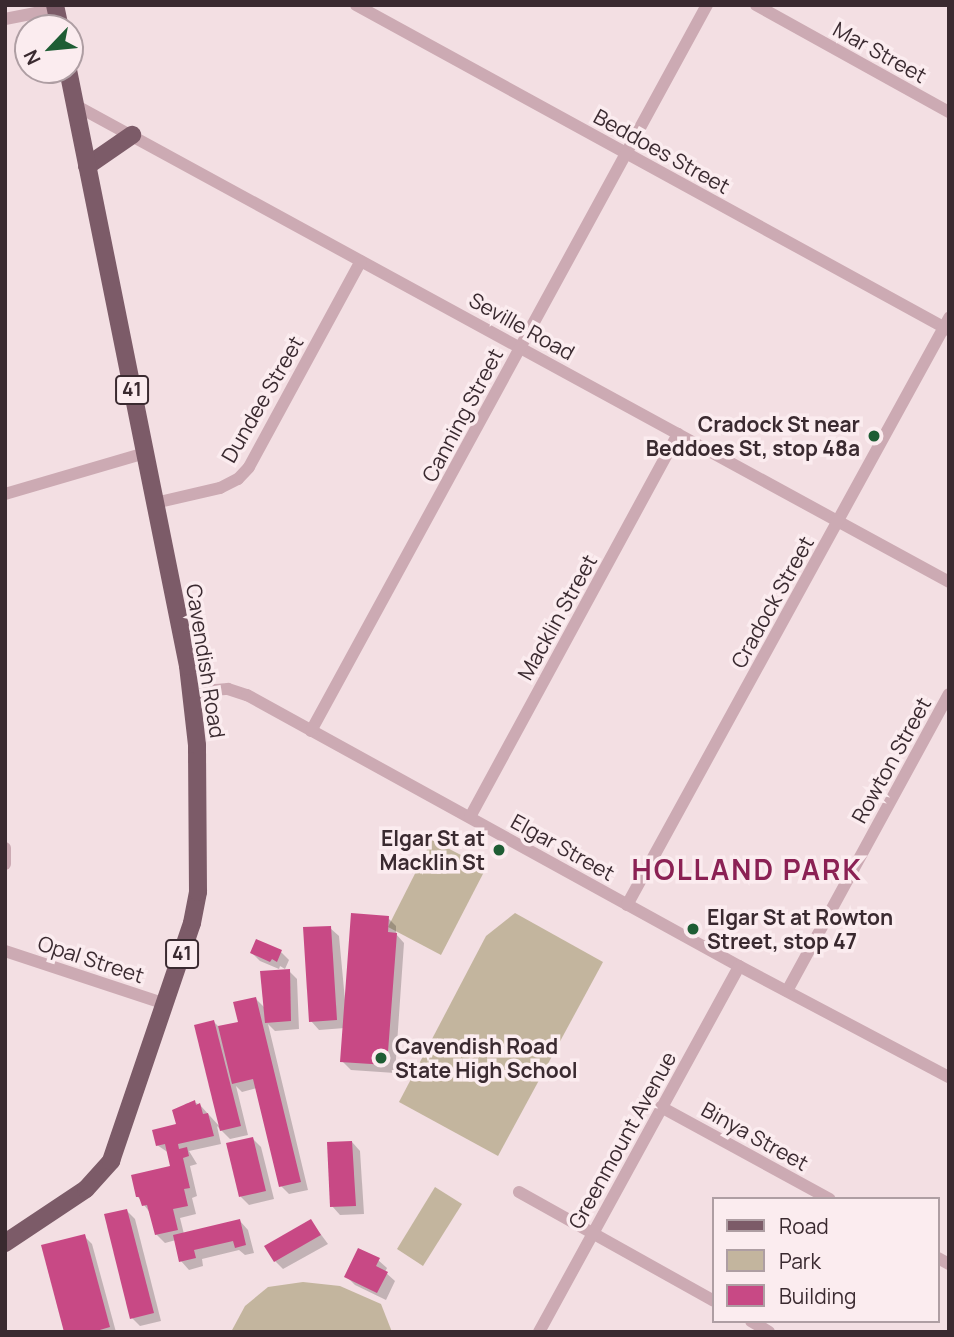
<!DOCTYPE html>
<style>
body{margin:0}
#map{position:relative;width:954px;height:1337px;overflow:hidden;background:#f3dfe3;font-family:Manrope,sans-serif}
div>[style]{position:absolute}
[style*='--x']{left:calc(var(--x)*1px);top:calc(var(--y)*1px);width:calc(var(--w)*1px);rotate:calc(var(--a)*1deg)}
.green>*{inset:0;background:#c3b59e}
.shadow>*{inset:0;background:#0003}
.building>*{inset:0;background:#c84985}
.minor>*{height:12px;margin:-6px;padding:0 6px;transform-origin:6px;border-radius:6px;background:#ccaab3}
.primary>*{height:18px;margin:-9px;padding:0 9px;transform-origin:9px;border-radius:9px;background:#7c5b68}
.dots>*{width:19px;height:19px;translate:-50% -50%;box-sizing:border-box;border:4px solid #fbecef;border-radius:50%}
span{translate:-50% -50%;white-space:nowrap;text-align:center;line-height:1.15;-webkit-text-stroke:7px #fbecef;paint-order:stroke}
.shield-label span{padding:2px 5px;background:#fbecef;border:2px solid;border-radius:5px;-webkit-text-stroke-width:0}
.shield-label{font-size:19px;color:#3a2a30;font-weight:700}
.street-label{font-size:21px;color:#3a2a30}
.poi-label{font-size:21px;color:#3a2a30;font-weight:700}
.right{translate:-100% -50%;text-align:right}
.left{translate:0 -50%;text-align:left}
.district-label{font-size:28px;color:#8b2154;font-weight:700;letter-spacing:2px}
.frame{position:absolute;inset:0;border:7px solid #3a2a30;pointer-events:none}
.legend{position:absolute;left:712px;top:1197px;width:228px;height:126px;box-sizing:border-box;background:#fbecef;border:2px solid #ae9ea3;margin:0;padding:9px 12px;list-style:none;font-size:21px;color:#3a2a30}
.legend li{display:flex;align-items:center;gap:14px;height:35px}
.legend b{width:35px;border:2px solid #ae9ea3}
.north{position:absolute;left:14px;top:14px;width:70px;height:70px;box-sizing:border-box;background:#fbecef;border:2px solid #ae9ea3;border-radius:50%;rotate:244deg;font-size:19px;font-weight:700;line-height:28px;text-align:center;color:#3a2a30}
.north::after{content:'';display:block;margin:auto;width:24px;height:32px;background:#1e5d34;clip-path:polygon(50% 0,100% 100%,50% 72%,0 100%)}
</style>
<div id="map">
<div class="green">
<div style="clip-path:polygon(432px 840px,486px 868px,441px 955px,388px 927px)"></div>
<div style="clip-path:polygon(515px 913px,603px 962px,498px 1156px,399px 1102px,486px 936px)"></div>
<div style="clip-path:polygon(435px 1187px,462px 1204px,423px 1266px,397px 1249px)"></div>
<div style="clip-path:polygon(303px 1282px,340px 1286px,381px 1304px,392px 1332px,231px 1332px,245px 1306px,268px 1287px)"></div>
</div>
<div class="shadow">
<div style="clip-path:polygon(388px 918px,396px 926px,396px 934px,404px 943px,395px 1073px,351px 1070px,342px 1061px,345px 1028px,319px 1030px,311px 1021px,330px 928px,339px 936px,346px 1011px)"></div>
<div style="clip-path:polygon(281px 952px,289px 960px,285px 969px,280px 966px,279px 969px,260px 961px,252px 953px)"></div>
<div style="clip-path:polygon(289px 971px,297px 979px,299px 1029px,275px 1031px,268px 1024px,308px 1190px,289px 1194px,281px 1186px,257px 1088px,242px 1092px,236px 1086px,248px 1135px,230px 1139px,217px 1126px,221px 1144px,189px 1151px,197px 1164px,190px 1166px,197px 1196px,192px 1198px,196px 1214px,180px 1218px,184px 1234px,240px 1221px,248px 1230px,254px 1253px,245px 1255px,239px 1250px,202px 1259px,203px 1266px,189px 1270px,181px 1261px,176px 1240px,165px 1243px,156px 1234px,151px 1214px,138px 1197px,172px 1167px,169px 1153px,157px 1145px,178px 1125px,185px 1104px,194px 1102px,200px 1105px,220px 1127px,214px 1022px,220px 1028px,240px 1023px,256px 999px,265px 1008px)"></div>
<div style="clip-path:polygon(253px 1139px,261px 1147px,274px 1199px,249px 1205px,241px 1197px)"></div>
<div style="clip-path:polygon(352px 1142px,360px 1151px,364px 1214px,340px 1215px,332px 1206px)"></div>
<div style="clip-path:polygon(127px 1211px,135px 1219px,161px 1321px,140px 1326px,132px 1318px)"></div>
<div style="clip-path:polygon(311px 1221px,328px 1244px,283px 1269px,275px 1261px)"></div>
<div style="clip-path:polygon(84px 1236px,92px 1244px,116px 1332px,66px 1332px)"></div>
<div style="clip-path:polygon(378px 1260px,387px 1268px,385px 1272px,395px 1281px,386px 1300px,355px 1285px,346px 1276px)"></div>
</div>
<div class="building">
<div style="clip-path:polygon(351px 913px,389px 916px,388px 932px,397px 933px,387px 1065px,340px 1062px)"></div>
<div style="clip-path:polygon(331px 926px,337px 1020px,309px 1022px,303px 927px)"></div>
<div style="clip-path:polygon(256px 939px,282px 950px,277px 962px,272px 959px,270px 962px,250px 953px)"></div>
<div style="clip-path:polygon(290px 969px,291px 1021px,265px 1023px,260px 971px)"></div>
<div style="clip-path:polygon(256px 997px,301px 1182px,279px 1187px,253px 1079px,232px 1084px,218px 1026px,238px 1022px,233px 1002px)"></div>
<div style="clip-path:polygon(214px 1020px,241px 1126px,220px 1131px,194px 1025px)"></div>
<div style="clip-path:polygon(195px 1100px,196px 1105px,200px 1103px,203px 1114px,208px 1113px,214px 1136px,178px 1144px,179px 1149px,187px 1147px,189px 1156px,183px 1158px,190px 1188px,184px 1189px,188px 1206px,173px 1209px,178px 1230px,155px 1235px,147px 1205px,142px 1206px,139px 1197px,136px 1197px,131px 1175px,170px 1166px,165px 1144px,156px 1146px,152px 1130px,176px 1124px,172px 1110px)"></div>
<div style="clip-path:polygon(253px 1137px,266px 1191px,239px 1197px,226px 1143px)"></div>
<div style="clip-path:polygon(352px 1141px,356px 1206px,330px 1207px,327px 1142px)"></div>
<div style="clip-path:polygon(127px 1209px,154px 1313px,130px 1319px,104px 1214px)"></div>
<div style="clip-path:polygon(240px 1219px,246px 1245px,235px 1248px,233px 1241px,194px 1250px,196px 1258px,179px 1262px,173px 1235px)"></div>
<div style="clip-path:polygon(311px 1219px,321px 1235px,274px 1262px,264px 1246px)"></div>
<div style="clip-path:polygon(85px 1234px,110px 1327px,93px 1332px,64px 1332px,41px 1245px)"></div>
<div style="clip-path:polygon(358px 1248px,380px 1258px,376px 1266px,388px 1272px,377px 1293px,344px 1277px)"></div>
</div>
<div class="minor">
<div style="--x:356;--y:5;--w:676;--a:28.73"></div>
<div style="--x:756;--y:5;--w:221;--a:29"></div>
<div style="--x:5;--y:19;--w:52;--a:-11.1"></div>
<div style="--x:75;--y:105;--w:996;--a:28.62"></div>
<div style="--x:5;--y:494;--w:146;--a:-16.3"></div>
<div style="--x:155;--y:503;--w:67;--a:-13"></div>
<div style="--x:220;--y:488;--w:20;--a:-27"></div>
<div style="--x:238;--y:479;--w:16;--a:-47"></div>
<div style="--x:249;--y:467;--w:234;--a:-61.5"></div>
<div style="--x:192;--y:692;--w:36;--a:-5"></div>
<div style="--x:228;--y:689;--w:20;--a:18"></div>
<div style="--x:247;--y:695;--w:562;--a:28.85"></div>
<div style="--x:739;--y:966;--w:238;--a:27.9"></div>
<div style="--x:311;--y:731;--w:827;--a:-61.39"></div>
<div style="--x:470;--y:817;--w:436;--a:-61.5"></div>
<div style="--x:5;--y:848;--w:16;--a:90"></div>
<div style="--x:627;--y:905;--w:670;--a:-61.25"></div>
<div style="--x:5;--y:951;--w:169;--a:18.3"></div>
<div style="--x:787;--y:991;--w:338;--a:-61.4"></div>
<div style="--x:661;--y:1107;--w:192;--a:28.6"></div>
<div style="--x:519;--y:1192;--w:223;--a:29.2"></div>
<div style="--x:938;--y:1258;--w:13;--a:29"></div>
<div style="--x:751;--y:1321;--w:21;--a:31"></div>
<div style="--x:539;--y:1332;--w:417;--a:-61.3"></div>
</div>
<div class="primary">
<div style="--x:55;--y:5;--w:24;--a:78"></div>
<div style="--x:87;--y:166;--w:55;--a:-34.6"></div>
<div style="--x:5;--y:1243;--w:97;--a:-33.7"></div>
<div style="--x:86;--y:1189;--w:38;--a:-48"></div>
<div style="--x:111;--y:1161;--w:251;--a:-71.2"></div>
<div style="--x:192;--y:923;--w:32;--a:-79"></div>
<div style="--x:198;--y:892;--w:147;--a:-90.4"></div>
<div style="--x:197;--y:745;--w:80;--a:-96.5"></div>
<div style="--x:188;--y:666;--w:608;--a:-101.38"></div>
</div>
<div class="dots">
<div style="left:874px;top:436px;background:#1e5d34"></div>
<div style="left:499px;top:850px;background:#1e5d34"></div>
<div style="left:693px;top:929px;background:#1e5d34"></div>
<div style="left:381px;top:1058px;background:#1e5d34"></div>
</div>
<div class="shield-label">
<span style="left:132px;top:390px">41</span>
<span style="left:182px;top:954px">41</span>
</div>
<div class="street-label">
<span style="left:880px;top:52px;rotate:29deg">Mar Street</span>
<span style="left:662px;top:151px;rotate:29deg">Beddoes Street</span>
<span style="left:522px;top:326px;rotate:29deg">Seville Road</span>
<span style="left:262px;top:399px;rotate:-60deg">Dundee Street</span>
<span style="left:462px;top:415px;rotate:-62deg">Canning Street</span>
<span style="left:772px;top:602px;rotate:-61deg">Cradock Street</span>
<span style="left:557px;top:617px;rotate:-61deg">Macklin Street</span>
<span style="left:206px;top:661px;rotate:81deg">Cavendish Road</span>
<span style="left:891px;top:760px;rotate:-61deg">Rowton Street</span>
<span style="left:563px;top:847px;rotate:29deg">Elgar Street</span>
<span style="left:91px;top:959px;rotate:18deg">Opal Street</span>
<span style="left:755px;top:1136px;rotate:29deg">Binya Street</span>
<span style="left:622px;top:1140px;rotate:-61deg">Greenmount Avenue</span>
</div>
<div class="poi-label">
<span class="right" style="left:860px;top:436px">Cradock St near<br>Beddoes St, stop 48a</span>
<span class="right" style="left:485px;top:850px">Elgar St at<br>Macklin St</span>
<span class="left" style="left:707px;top:929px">Elgar St at Rowton<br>Street, stop 47</span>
<span class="left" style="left:395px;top:1058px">Cavendish Road<br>State High School</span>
</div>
<div class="district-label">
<span style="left:747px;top:869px">HOLLAND PARK</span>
</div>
<div class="frame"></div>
<ul class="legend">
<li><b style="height:9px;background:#7c5b68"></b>Road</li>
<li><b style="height:19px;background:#c3b59e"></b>Park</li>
<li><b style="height:19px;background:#c84985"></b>Building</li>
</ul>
<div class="north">N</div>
</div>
